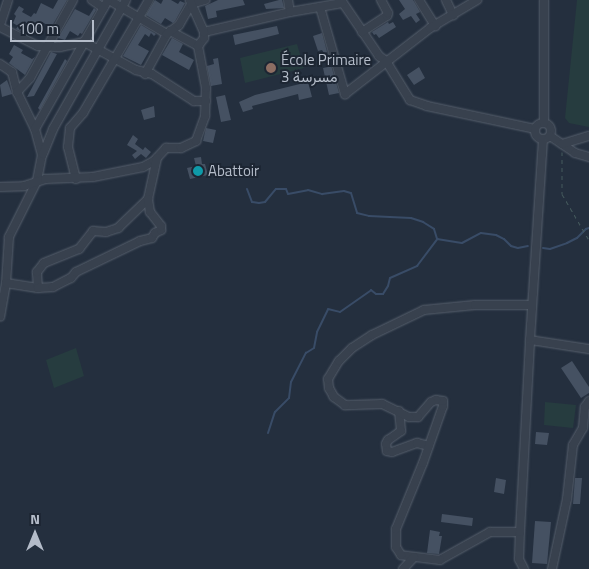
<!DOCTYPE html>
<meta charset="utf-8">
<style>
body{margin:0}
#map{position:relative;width:589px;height:569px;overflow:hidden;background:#242f3e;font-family:"Titillium Web",Vazirmatn,sans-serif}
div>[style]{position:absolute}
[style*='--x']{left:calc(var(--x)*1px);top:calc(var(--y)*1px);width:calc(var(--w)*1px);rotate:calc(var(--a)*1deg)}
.green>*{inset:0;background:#263c3f}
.stream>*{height:2px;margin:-1px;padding:0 1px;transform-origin:1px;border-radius:1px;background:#394c67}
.building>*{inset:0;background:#455162}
.path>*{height:1px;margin-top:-0.5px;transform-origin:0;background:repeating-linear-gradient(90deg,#44595c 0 4px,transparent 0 8px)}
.roads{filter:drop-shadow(0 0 1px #565f6c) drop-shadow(0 0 1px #565f6c)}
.minor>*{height:8px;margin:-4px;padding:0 4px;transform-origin:4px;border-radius:4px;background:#38414e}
.minor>.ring{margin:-4px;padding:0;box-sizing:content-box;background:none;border:8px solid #38414e;border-radius:50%}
.dots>*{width:14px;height:14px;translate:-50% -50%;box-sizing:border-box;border:2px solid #1d2633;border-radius:50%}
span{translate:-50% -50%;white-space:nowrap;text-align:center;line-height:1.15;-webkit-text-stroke:4px #1d2633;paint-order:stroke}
.poi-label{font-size:15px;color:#b4bcc9}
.left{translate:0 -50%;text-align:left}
.north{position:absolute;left:10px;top:509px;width:50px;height:50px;-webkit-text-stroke:4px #1d2633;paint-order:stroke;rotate:0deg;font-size:14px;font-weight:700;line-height:20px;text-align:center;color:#b4bcc9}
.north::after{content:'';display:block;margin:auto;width:18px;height:22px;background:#b4bcc9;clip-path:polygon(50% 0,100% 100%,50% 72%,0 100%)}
.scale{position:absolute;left:10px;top:20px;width:84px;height:22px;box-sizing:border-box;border:2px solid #b4bcc9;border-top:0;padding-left:6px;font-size:15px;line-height:18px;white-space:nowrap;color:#b4bcc9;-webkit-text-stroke:4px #1d2633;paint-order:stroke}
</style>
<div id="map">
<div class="green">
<div style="clip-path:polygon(577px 0,589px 0,589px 127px,569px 123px,565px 118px)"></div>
<div style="clip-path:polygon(297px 44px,304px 68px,245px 83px,240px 58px)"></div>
<div style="clip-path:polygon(76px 348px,84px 376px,54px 388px,46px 360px)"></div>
<div style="clip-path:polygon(545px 402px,576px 405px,573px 428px,544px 425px)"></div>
</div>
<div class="stream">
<div style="--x:247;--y:189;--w:14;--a:69"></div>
<div style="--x:252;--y:202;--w:7;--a:8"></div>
<div style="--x:259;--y:203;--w:6;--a:-9"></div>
<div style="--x:265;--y:202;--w:17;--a:-50"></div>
<div style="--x:276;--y:189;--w:10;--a:0"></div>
<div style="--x:286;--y:189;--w:5;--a:68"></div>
<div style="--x:288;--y:194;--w:20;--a:-11"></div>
<div style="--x:308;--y:190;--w:15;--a:16"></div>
<div style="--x:322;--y:194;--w:22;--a:-8"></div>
<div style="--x:344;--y:191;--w:7;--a:16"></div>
<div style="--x:351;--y:193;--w:21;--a:73"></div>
<div style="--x:357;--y:213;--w:12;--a:14"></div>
<div style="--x:369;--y:216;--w:42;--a:2.7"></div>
<div style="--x:411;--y:218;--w:13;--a:18"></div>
<div style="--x:423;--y:222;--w:13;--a:32"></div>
<div style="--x:434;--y:229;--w:10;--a:73"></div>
<div style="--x:543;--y:248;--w:7;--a:8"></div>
<div style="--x:550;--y:249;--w:18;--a:-19"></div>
<div style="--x:567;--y:243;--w:11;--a:-27"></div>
<div style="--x:577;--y:238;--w:13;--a:-45"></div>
<div style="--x:586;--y:229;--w:3;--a:-18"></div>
<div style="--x:268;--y:433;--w:22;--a:-72"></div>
<div style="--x:275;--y:412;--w:20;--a:-45"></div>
<div style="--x:289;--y:398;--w:16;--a:-83"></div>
<div style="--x:291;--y:382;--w:33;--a:-63"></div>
<div style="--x:306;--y:353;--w:9;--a:-32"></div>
<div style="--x:314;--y:348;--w:16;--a:-79"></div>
<div style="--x:317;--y:332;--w:25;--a:-64"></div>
<div style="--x:328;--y:309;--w:12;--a:14"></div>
<div style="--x:340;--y:312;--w:38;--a:-35"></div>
<div style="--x:371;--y:290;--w:6;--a:39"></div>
<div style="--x:376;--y:294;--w:7;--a:0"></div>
<div style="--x:383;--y:294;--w:9;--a:-58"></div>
<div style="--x:388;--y:286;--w:8;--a:-76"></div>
<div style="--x:390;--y:278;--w:30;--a:-24"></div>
<div style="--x:417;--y:266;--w:34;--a:-53"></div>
<div style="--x:437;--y:239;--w:25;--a:9"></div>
<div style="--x:462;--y:243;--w:21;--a:-28"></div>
<div style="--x:481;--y:233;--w:15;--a:8"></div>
<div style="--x:496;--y:235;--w:9;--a:27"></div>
<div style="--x:504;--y:239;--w:10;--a:45"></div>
<div style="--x:511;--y:246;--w:7;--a:16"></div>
<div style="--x:518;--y:248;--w:10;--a:-11"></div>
</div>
<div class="building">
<div style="clip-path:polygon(58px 0,67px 0,48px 33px,46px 32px,49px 26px,42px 22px,39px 27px,28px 21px,22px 32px,16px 29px,18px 26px,13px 23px,16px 16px,14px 14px,19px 6px,24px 9px,22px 12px,31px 17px,34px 13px,36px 14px,41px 3px,53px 9px)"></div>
<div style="clip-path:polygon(155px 0,161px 4px,163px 0,171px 0,178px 4px,180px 1px,185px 3px,175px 21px,173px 23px,165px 18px,161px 24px,146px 15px)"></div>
<div style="clip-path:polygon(218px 0,243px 0,245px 5px,216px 11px,217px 17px,208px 19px,205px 6px)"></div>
<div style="clip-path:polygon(279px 0,282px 0,284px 8px,266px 9px,264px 4px)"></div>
<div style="clip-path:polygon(399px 0,413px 0,420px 12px,416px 14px,420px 20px,416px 23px,411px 16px,403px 20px,399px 14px,405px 9px)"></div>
<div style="clip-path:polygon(94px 8px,96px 10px,82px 34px,80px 33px,78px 36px,70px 31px,65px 40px,58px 38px,75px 9px,89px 16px)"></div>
<div style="clip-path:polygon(388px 22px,389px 24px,393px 22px,396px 27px,379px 38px,376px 34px,374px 35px,372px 32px)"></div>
<div style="clip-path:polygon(141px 25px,156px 34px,154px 36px,151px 33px,149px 37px,145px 34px,138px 45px,149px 51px,141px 65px,123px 56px)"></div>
<div style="clip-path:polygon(277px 26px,279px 34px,235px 45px,233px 35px)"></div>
<div style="clip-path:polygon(322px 33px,327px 52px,324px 53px,322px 50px,318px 51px,313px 36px)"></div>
<div style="clip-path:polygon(172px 38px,183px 44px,179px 52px,194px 60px,189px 70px,162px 55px)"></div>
<div style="clip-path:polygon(14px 45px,23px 50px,21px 53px,32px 59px,35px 57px,25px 75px,9px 63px,13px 57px,9px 54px)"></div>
<div style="clip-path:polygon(51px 52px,57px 54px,34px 96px,27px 97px)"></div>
<div style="clip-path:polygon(218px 58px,222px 84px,211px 86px,207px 66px,214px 64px,213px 59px)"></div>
<div style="clip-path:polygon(65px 59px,67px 61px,40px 110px,38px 108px)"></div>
<div style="clip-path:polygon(330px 62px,339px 93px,329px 95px,323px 68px,328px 67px,326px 63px)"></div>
<div style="clip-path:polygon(419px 67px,425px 78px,414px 85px,407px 75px)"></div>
<div style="clip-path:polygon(7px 80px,12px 94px,2px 97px,0 85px)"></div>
<div style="clip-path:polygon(308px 82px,312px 97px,299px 100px,298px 94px,252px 106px,253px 109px,243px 112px,239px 102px,255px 95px)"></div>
<div style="clip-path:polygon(225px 95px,231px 120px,221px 122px,216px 97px)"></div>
<div style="clip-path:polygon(154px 106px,155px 117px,144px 120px,141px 110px)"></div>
<div style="clip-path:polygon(206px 128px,216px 130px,213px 143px,203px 141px)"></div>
<div style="clip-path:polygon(133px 135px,138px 139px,135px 144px,143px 150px,145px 147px,151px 152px,146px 158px,141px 154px,135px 159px,132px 155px,137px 151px,127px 145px)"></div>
<div style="clip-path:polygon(201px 157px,202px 164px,205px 164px,208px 175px,190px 179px,187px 168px,196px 166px,194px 158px)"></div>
<div style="clip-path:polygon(572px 361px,589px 387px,589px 393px,581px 398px,561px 368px)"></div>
<div style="clip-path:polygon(536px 432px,549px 433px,547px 445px,535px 444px)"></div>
<div style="clip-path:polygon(496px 478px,506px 480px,504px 494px,494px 492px)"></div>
<div style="clip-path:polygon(575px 478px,582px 478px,580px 504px,573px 504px)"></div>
<div style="clip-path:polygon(442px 514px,473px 518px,472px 526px,441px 522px)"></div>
<div style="clip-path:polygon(535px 521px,551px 522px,547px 564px,532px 563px)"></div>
<div style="clip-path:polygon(430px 530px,440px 532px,439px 536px,442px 536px,439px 554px,427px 553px)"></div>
</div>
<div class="path">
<div style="--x:562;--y:152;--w:42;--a:90"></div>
<div style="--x:562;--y:194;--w:53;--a:59.6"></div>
</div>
<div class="roads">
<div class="minor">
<div style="--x:92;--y:0;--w:14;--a:34"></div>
<div style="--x:109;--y:0;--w:67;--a:30.4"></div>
<div style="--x:288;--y:0;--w:12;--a:81"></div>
<div style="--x:341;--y:0;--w:68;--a:55.8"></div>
<div style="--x:379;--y:56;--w:9;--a:36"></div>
<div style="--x:386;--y:61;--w:46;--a:58.4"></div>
<div style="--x:410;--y:100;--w:18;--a:19"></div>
<div style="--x:427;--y:106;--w:110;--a:12"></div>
<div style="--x:419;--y:0;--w:31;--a:58"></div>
<div style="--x:446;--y:0;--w:17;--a:65"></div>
<div style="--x:320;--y:7;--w:91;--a:74"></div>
<div style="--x:345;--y:94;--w:108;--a:-37.8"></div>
<div style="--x:430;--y:28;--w:55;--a:-30.8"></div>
<div style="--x:0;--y:25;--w:26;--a:-72"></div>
<div style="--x:0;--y:27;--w:42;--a:26.6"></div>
<div style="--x:38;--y:46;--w:22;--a:3"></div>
<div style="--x:60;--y:47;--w:25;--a:-12"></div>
<div style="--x:84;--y:42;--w:59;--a:28.3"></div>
<div style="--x:136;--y:70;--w:16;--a:14"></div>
<div style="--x:152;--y:74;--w:50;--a:32.7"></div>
<div style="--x:194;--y:101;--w:12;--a:0"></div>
<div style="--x:170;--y:31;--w:32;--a:28"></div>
<div style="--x:204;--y:32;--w:88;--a:-13.1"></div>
<div style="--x:290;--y:12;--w:53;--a:-9.8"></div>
<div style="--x:362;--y:32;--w:30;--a:-33"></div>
<div style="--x:387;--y:16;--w:3;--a:-72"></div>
<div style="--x:388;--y:13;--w:15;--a:-118"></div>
<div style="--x:0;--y:64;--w:14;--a:34"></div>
<div style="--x:12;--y:72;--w:21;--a:76"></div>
<div style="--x:17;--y:92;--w:41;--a:64.1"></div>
<div style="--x:35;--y:129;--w:27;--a:75"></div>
<div style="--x:42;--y:155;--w:26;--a:101"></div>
<div style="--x:37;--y:181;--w:63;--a:116.6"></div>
<div style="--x:9;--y:237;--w:46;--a:93.7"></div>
<div style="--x:6;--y:283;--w:34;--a:100"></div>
<div style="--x:145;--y:74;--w:46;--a:-61.2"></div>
<div style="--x:167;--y:34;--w:15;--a:-37"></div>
<div style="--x:179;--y:25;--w:24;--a:-60"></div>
<div style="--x:191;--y:4;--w:15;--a:-16"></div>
<div style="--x:17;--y:92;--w:19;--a:-47"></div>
<div style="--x:30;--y:78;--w:89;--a:-61.1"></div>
<div class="ring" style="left:535px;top:123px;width:8px;height:8px"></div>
<div style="--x:544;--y:123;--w:123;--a:-90"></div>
<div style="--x:35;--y:129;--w:148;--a:-60.5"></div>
<div style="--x:550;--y:136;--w:30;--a:34"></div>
<div style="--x:575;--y:153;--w:15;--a:16"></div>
<div style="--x:562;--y:144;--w:28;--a:-17"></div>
<div style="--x:43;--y:154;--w:27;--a:-68"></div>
<div style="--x:53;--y:129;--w:148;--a:-60.5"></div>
<div style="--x:76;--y:179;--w:33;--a:-104"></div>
<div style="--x:68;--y:147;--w:19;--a:-84"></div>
<div style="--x:70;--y:128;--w:20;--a:-49"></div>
<div style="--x:83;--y:113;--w:131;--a:-59.7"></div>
<div style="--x:0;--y:187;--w:24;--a:-2"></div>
<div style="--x:24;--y:186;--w:22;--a:-18"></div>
<div style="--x:45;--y:179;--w:48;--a:-2.4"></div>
<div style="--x:93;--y:177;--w:51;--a:-11.3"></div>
<div style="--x:143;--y:167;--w:13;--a:-29"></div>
<div style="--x:154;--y:161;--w:18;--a:-47"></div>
<div style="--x:166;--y:148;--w:15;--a:0"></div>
<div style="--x:181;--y:148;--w:17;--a:-25"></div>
<div style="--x:196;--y:141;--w:27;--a:-70"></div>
<div style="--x:205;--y:116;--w:28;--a:-88"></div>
<div style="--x:206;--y:88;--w:43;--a:-100.8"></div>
<div style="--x:198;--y:46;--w:10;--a:-53"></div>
<div style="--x:204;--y:38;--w:6;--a:-90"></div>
<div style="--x:204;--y:32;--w:35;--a:-114"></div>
<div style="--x:6;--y:283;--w:32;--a:9"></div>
<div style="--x:38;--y:288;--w:16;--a:-94"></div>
<div style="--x:37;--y:272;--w:11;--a:-52"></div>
<div style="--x:44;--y:263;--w:38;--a:-22"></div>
<div style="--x:79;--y:249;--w:23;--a:-52"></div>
<div style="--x:93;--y:231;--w:13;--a:4"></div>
<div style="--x:106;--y:232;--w:13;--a:-18"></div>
<div style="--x:118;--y:228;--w:42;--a:-44"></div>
<div style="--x:148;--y:199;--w:42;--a:-77.6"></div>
<div style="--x:38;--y:288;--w:15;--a:-4"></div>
<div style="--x:53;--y:287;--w:20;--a:-27"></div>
<div style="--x:71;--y:278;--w:8;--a:-50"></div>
<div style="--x:76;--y:272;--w:71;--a:-25.8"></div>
<div style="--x:140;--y:241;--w:12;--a:-14"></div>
<div style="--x:152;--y:238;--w:6;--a:-59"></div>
<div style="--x:155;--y:233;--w:7;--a:-27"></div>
<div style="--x:161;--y:230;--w:4;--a:-90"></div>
<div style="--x:161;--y:226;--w:18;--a:-128"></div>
<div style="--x:150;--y:212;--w:13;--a:-99"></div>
<div style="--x:530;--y:340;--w:60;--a:8.7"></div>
<div style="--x:399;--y:411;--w:20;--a:84"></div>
<div style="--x:401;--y:431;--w:16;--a:145"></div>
<div style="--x:388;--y:440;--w:4;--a:117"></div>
<div style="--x:386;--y:444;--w:7;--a:82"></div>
<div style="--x:387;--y:451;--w:5;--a:11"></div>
<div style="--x:392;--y:452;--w:27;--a:-20"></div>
<div style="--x:417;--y:443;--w:12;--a:14"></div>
<div style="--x:520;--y:532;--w:30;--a:180"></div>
<div style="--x:490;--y:532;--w:57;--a:150.8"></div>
<div style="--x:440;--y:560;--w:39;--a:-173"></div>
<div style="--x:401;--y:555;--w:9;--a:-122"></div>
<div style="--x:396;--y:547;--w:18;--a:-90"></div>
<div style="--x:396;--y:529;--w:71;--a:-67.8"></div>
<div style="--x:423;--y:463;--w:60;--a:-70.7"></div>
<div style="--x:443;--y:406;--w:5;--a:-90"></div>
<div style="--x:443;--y:401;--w:7;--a:-172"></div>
<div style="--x:436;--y:400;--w:5;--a:158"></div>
<div style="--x:431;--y:402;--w:20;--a:131"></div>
<div style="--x:418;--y:417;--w:9;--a:180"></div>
<div style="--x:409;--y:417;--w:30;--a:-154"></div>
<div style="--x:382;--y:404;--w:37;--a:178"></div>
<div style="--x:345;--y:405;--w:14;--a:-144"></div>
<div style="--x:334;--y:397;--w:10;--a:-119"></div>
<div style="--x:329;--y:388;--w:9;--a:-96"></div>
<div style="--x:328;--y:379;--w:21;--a:-59"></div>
<div style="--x:339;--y:361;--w:18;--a:-45"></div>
<div style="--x:352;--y:348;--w:24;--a:-33"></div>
<div style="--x:372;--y:335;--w:58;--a:-25.7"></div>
<div style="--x:424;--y:310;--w:51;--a:-5.6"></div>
<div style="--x:475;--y:305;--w:57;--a:0"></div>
<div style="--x:403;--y:569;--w:16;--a:-47"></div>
<div style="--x:524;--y:569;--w:11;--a:-117"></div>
<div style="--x:519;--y:559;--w:27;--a:-88"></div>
<div style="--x:520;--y:532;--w:192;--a:-87"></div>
<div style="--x:530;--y:340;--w:200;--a:-86.3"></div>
<div style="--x:552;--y:569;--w:72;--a:-77.9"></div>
<div style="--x:567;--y:499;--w:54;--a:-83.7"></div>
<div style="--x:573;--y:445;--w:20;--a:-60"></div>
<div style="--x:583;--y:428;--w:21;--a:-85"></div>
<div style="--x:585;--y:407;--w:7;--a:-56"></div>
</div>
</div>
<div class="dots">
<div style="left:271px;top:68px;background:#8d6e63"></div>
<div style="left:198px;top:171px;background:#0f9aa8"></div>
</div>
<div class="poi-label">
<span class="left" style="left:281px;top:68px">École Primaire<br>3 مسرسة</span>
<span class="left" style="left:208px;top:171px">Abattoir</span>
</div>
<div class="north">N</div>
<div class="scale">100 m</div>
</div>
